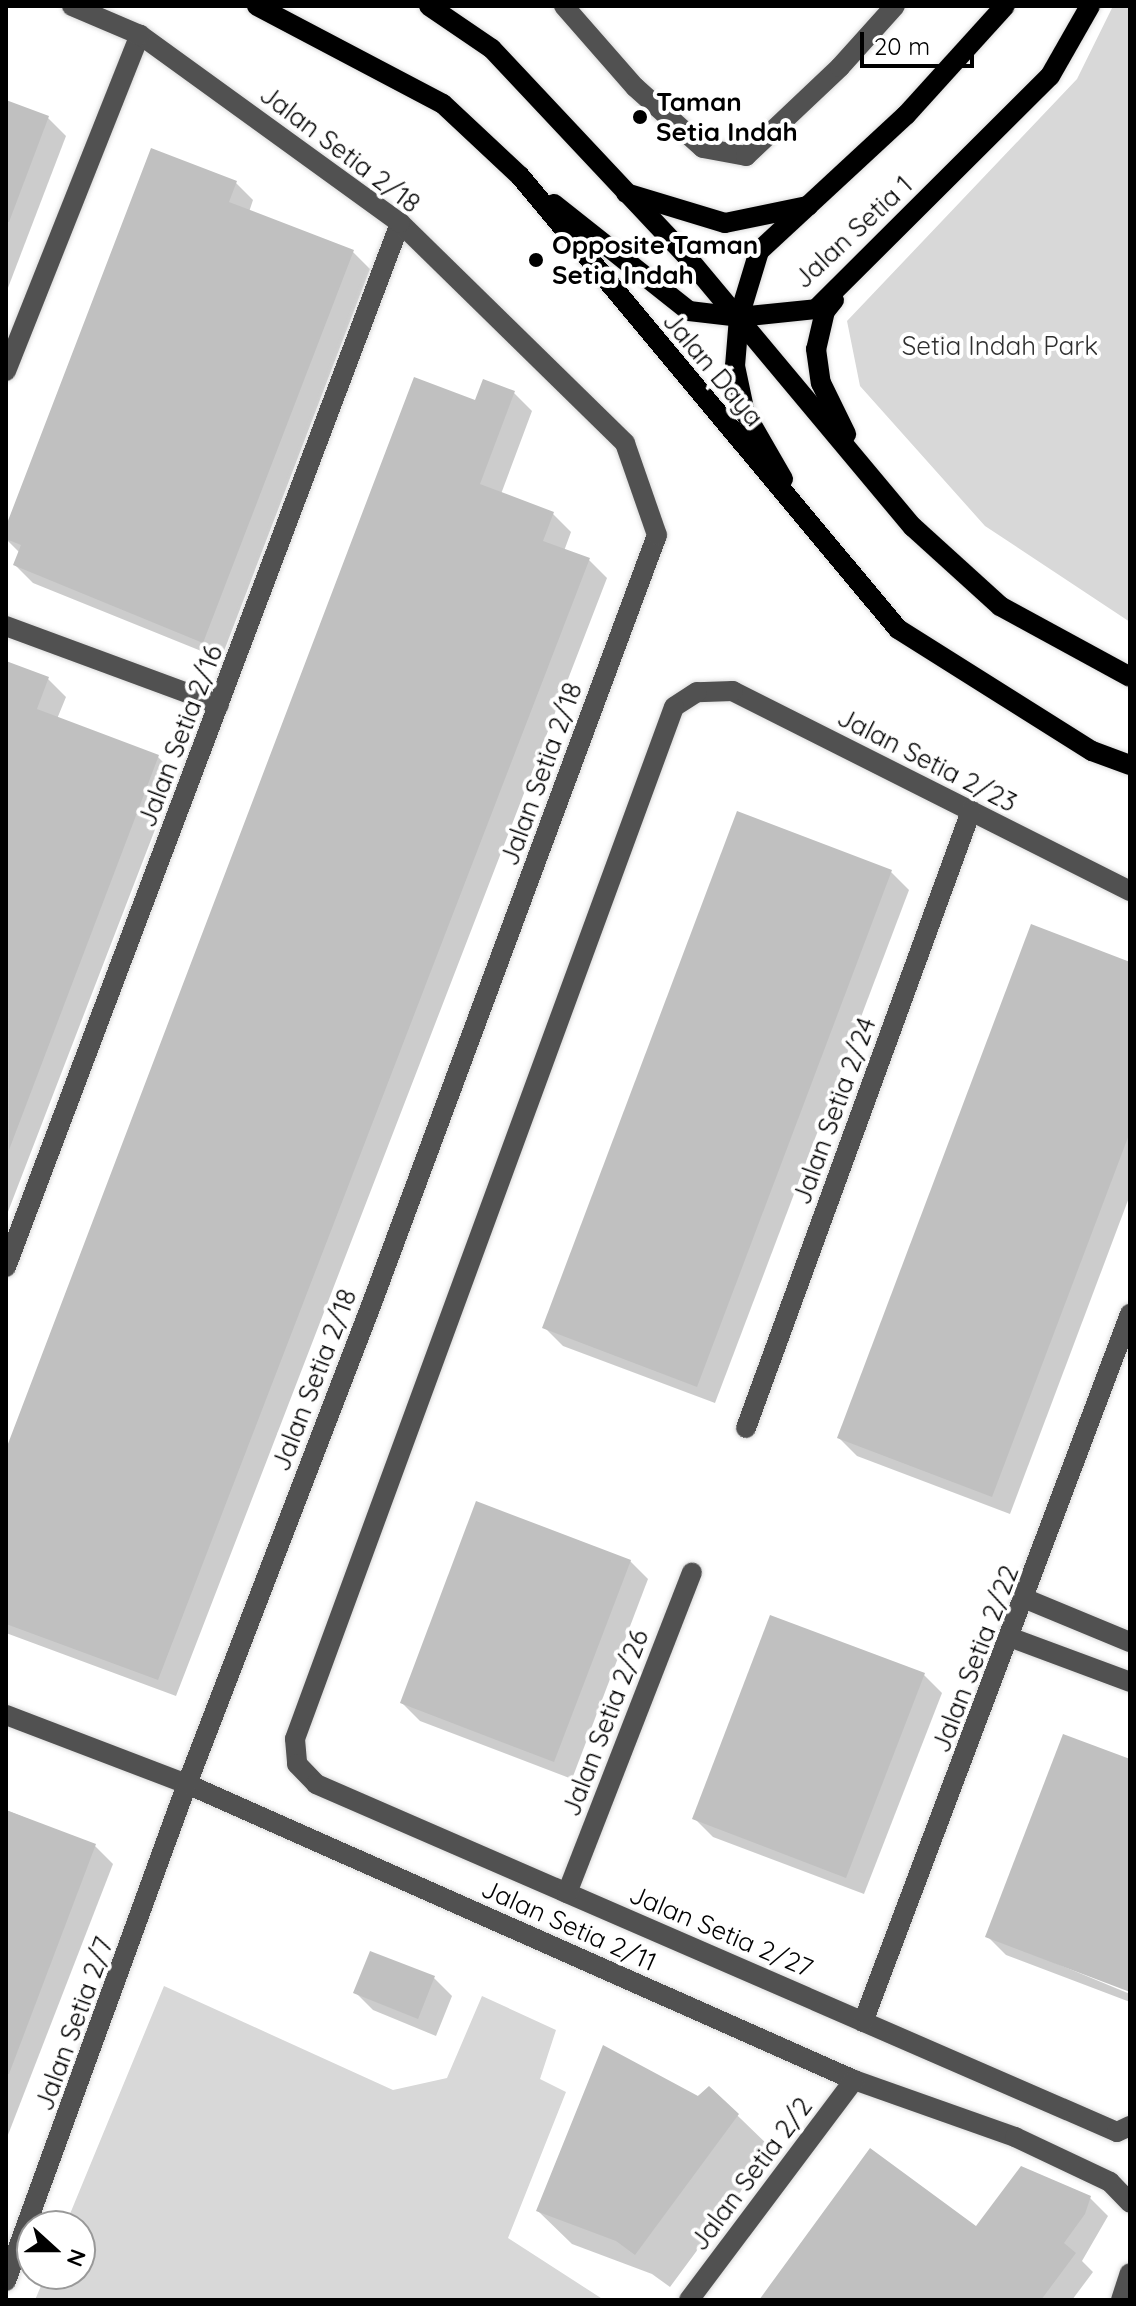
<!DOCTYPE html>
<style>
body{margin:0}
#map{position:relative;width:1136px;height:2306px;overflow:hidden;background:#fff;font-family:Quicksand,sans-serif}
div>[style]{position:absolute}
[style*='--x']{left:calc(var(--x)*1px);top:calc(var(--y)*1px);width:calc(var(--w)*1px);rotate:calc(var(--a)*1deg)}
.green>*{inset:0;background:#d8d8d8}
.shadow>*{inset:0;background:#0003}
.building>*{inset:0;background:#c0c0c0}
.roads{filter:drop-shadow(0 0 2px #dbdbdb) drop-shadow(0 0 2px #dbdbdb)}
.minor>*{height:20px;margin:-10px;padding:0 10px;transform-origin:10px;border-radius:10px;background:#515151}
.major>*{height:20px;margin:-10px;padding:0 10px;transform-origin:10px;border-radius:10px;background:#000}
.dots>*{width:22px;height:22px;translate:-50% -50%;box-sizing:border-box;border:4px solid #fff;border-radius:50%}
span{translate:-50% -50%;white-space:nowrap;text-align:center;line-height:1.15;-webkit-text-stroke:8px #fff;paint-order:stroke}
.poi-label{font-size:26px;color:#000;font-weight:700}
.left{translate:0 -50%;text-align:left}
.street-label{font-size:26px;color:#000}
.park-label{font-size:26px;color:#2f2f2f}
.frame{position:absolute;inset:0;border:8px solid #000;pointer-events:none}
.north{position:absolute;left:16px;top:2210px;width:80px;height:80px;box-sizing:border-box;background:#fff;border:2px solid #999;border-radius:50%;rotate:111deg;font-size:22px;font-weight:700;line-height:32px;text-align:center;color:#000}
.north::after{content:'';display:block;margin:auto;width:28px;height:36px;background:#000;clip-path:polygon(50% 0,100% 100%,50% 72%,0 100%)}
.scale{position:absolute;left:860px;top:32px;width:114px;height:36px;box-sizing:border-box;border:4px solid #000;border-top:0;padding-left:10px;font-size:24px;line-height:28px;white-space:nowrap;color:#000;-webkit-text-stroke:6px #fff;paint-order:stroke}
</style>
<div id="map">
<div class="green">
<div style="clip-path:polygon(1113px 6px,1130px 6px,1130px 622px,985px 526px,860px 386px,847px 321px,1077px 79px)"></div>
<div style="clip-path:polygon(164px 1986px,393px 2090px,447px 2078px,482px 1996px,556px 2030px,540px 2079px,566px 2092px,508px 2238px,604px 2300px,35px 2300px,46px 2274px,80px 2274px,80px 2226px,65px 2226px)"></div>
</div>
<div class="shadow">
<div style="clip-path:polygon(6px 102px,48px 118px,66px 136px,6px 293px)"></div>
<div style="clip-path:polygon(235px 182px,253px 200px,249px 212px,352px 251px,370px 269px,221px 659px,33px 583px,15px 565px,20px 553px,6px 539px,6px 532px)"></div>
<div style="clip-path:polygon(514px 393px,532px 411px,501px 494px,553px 514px,571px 532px,564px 551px,589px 560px,607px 578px,176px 1696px,6px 1633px,6px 1455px,476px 403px)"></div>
<div style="clip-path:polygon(6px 663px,48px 679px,66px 697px,57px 719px,158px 757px,176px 775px,6px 1217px)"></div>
<div style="clip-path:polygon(891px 872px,909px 890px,715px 1403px,563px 1346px,545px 1328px)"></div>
<div style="clip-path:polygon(1130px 965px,1130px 1195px,1010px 1514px,857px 1456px,839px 1438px)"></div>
<div style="clip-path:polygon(630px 1561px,648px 1579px,572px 1779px,420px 1721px,402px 1703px)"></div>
<div style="clip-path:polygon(924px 1675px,942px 1693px,864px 1894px,713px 1837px,695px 1819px)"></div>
<div style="clip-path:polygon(1130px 1761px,1130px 1990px,1007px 1943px,1130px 1994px,1130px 2002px,1006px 1955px,988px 1937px)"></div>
<div style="clip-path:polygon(6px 1810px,95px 1846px,113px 1864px,6px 2140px)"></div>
<div style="clip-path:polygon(371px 1953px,434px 1978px,452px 1996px,436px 2036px,373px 2010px,355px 1992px)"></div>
<div style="clip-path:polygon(709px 2088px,772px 2149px,670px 2287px,652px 2274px,572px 2244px,538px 2211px)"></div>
<div style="clip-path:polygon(1090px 2198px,1108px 2216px,1082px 2261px,1093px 2272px,1072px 2300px,761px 2300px)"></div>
</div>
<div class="building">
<div style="clip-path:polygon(6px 100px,49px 116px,9px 222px,6px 222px)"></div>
<div style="clip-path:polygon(151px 148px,237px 181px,229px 202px,354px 250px,203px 643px,13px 565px,21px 545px,6px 539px,6px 526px)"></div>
<div style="clip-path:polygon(414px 377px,475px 400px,483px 379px,515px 391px,480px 484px,554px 512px,543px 541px,590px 558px,158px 1680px,6px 1624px,6px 1449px)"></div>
<div style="clip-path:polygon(6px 661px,49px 677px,37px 709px,159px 755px,9px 1150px)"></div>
<div style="clip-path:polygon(737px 811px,892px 870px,697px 1387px,542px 1328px)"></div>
<div style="clip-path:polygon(1031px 924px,1130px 962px,1130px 1132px,992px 1497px,837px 1438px)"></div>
<div style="clip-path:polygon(476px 1501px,631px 1560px,554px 1762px,400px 1703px)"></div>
<div style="clip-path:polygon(770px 1615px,925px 1673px,846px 1878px,692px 1819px)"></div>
<div style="clip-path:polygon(1063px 1734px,1130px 1759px,1130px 1992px,985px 1937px)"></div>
<div style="clip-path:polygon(6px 1810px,96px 1844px,9px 2074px,6px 2074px)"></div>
<div style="clip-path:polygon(370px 1951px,435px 1976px,418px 2019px,353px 1993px)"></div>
<div style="clip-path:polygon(603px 2045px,698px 2096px,709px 2086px,739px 2114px,635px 2255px,616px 2241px,536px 2211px)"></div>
<div style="clip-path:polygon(870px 2148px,976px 2226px,1021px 2166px,1091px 2196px,1085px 2214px,1064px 2243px,1076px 2253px,1041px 2300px,759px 2300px)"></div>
</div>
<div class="roads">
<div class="minor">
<div style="--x:564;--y:6;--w:108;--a:48.8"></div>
<div style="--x:635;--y:87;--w:91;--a:41.9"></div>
<div style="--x:703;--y:148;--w:44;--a:10.5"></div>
<div style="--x:746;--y:156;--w:129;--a:-43.4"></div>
<div style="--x:840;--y:67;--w:82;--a:-48"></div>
<div style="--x:6;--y:371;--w:362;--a:-68.3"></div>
<div style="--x:6;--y:626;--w:227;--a:20.3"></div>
<div style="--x:1130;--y:891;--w:445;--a:-153.3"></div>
<div style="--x:733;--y:691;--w:36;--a:178"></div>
<div style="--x:697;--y:692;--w:27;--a:147"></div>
<div style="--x:674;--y:707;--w:1099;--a:110.17"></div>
<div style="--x:295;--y:1739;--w:25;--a:85"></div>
<div style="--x:297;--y:1764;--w:28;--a:46"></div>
<div style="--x:316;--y:1784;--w:873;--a:23.48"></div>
<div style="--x:1117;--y:2132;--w:14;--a:-25"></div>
<div style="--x:6;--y:1267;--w:1116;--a:-69.32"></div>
<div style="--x:746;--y:1428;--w:657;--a:-69.96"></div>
<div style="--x:1026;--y:1599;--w:113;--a:22.5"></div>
<div style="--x:1012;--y:1638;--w:126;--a:20.4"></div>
<div style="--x:6;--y:1715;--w:194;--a:20.9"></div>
<div style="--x:187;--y:1784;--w:730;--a:23.93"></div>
<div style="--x:854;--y:2080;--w:171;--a:19.5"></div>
<div style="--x:1015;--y:2137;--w:105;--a:25.3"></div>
<div style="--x:1110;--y:2182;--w:29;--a:46"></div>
<div style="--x:567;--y:1893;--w:344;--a:-68.7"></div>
<div style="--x:863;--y:2022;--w:757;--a:-69.34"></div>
<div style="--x:6;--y:2281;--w:529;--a:-69.99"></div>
<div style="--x:187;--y:1784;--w:515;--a:-68.96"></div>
<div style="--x:372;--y:1303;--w:819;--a:-69.64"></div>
<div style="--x:657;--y:535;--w:97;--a:-109.2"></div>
<div style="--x:625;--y:443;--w:315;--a:-135.6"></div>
<div style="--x:400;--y:223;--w:321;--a:-144.1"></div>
<div style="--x:140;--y:35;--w:74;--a:-156.9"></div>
<div style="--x:689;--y:2300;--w:275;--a:-53.1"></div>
<div style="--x:1121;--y:2300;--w:28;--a:-72"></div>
</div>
<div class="major">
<div style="--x:257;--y:6;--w:210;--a:27.8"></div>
<div style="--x:443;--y:104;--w:105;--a:43.1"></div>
<div style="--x:520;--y:176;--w:590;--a:50.16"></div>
<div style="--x:898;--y:629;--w:229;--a:32.2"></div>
<div style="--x:1092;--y:751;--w:40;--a:20.2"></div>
<div style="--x:429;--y:6;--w:76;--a:34.3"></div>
<div style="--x:492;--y:49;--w:285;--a:46.8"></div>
<div style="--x:687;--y:257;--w:352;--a:50.1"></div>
<div style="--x:913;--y:527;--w:118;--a:42.2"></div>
<div style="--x:1000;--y:606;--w:148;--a:28.6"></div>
<div style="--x:626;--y:193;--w:103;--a:16.9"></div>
<div style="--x:725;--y:223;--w:85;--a:-11.6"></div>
<div style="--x:554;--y:204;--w:172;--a:38.4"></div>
<div style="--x:689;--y:311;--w:50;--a:6.8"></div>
<div style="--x:739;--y:317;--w:77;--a:-5.9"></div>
<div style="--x:816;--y:309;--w:330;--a:-44.9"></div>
<div style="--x:1050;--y:76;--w:81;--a:-60.3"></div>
<div style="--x:834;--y:300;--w:14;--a:129"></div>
<div style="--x:825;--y:311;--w:39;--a:103"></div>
<div style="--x:816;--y:349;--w:34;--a:82"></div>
<div style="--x:821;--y:383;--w:57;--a:63.9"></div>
<div style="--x:783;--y:479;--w:76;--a:-119.9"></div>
<div style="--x:745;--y:413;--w:48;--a:-102"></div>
<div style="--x:735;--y:366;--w:49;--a:-85.3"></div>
<div style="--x:739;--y:317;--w:69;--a:-73.1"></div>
<div style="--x:759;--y:251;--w:200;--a:-42.8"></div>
<div style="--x:906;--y:115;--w:147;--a:-47.8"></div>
</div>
</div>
<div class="dots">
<div style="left:640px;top:117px;background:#000"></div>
<div style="left:536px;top:260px;background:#000"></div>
</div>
<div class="poi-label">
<span class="left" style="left:656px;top:117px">Taman<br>Setia Indah</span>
<span class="left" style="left:552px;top:260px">Opposite Taman<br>Setia Indah</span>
</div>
<div class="street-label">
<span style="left:340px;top:149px;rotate:37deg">Jalan Setia 2/18</span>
<span style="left:853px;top:232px;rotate:-43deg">Jalan Setia 1</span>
<span style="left:713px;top:369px;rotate:50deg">Jalan Daya</span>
<span style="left:180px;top:736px;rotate:-69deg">Jalan Setia 2/16</span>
<span style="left:927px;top:760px;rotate:27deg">Jalan Setia 2/23</span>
<span style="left:541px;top:774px;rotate:-70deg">Jalan Setia 2/18</span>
<span style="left:834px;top:1111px;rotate:-70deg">Jalan Setia 2/24</span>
<span style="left:314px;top:1380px;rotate:-69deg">Jalan Setia 2/18</span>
<span style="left:975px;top:1659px;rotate:-69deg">Jalan Setia 2/22</span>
<span style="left:605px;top:1723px;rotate:-69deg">Jalan Setia 2/26</span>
<span style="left:569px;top:1925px;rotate:24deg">Jalan Setia 2/11</span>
<span style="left:721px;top:1931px;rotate:23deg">Jalan Setia 2/27</span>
<span style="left:74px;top:2024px;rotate:-70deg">Jalan Setia 2/7</span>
<span style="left:751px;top:2174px;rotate:-53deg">Jalan Setia 2/2</span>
</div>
<div class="park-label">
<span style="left:1000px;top:346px">Setia Indah Park</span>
</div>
<div class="frame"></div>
<div class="north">N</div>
<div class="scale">20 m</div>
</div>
